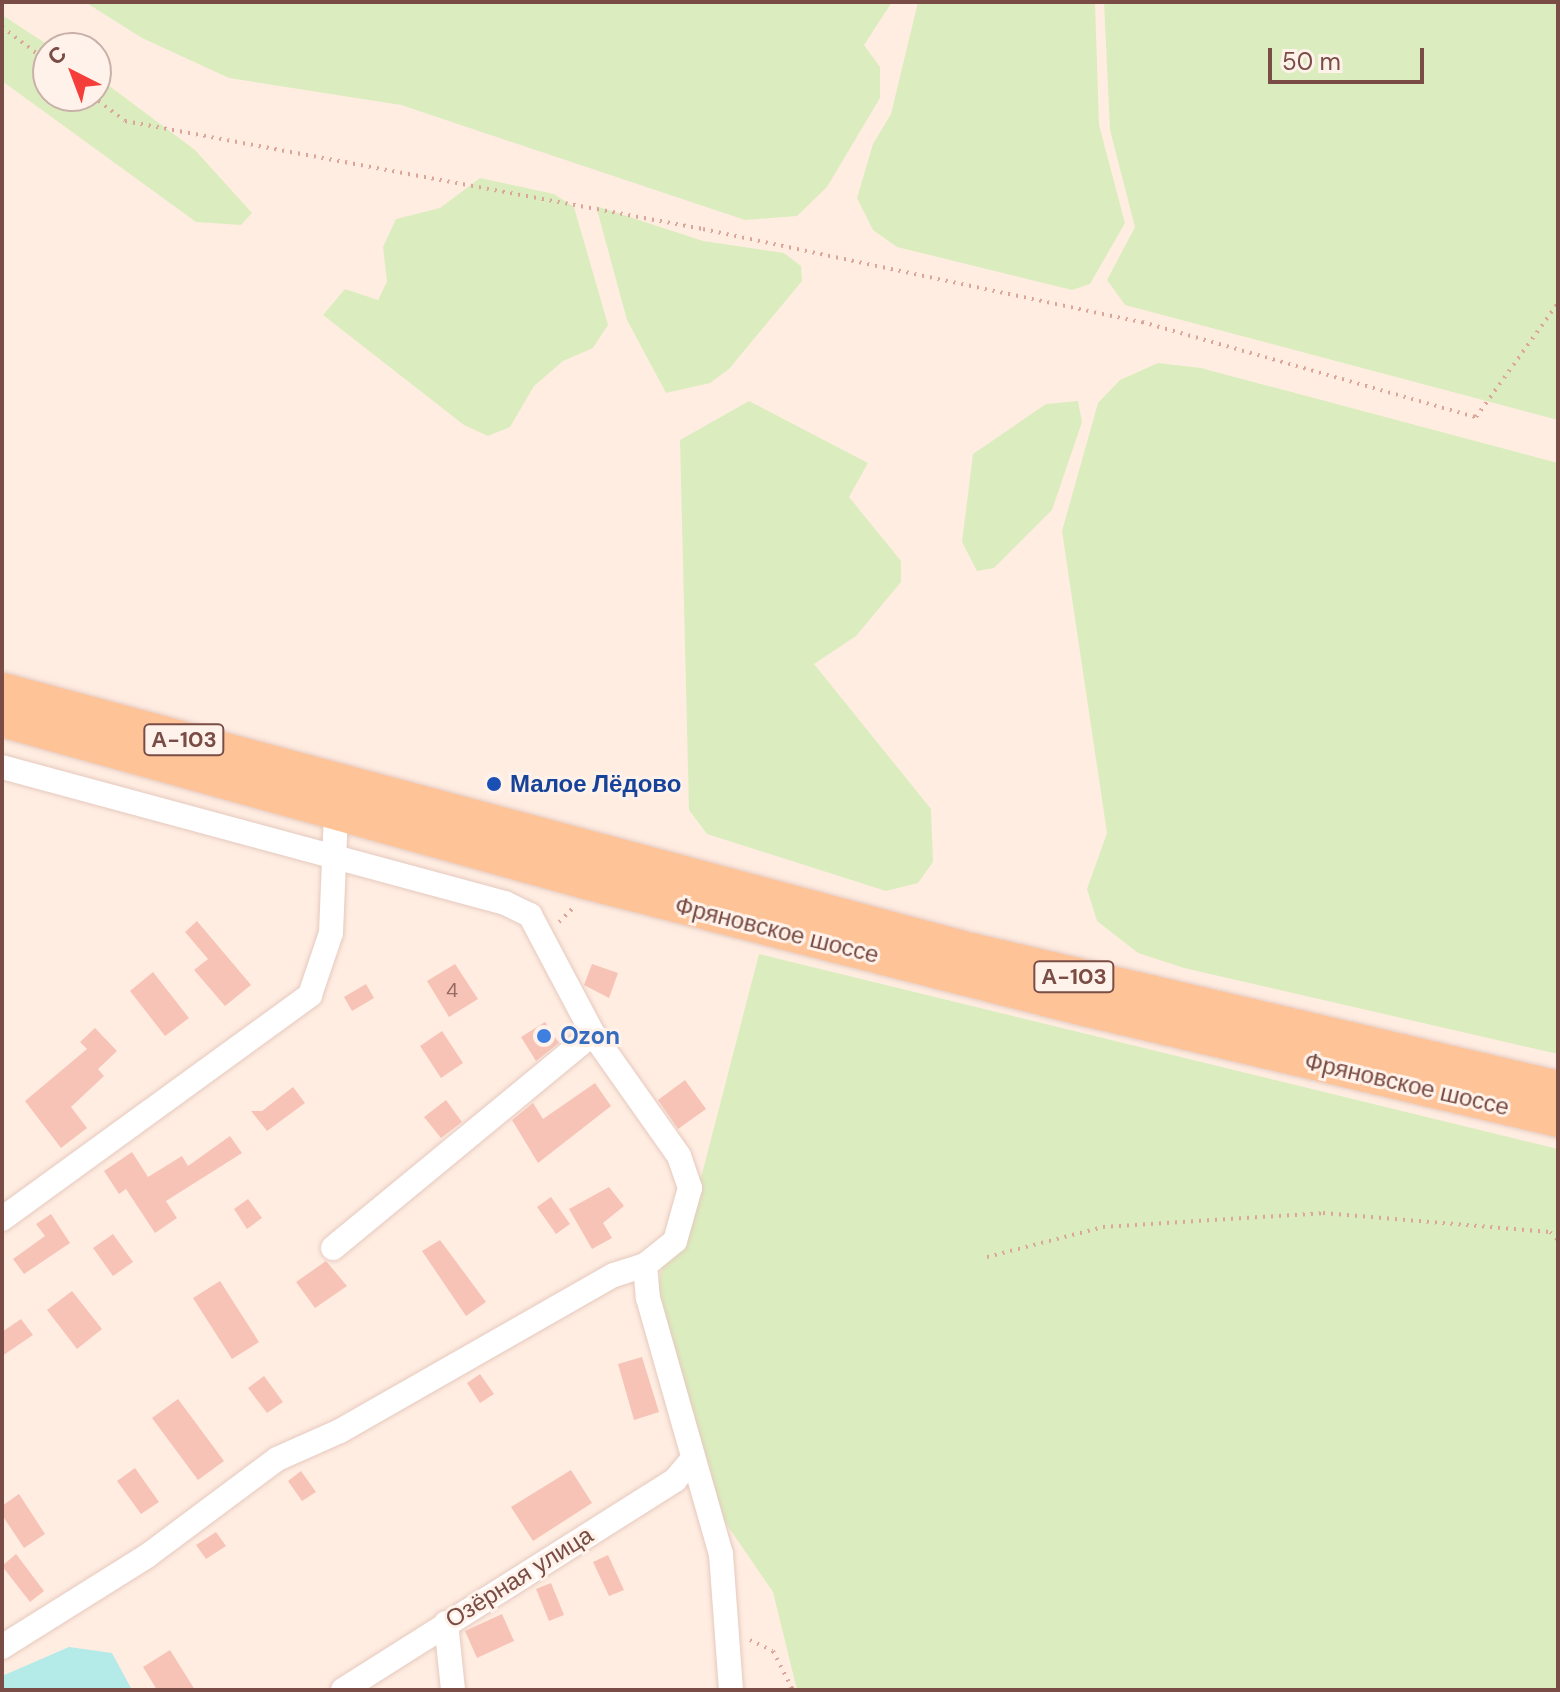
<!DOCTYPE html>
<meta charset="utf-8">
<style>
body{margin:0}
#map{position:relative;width:1560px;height:1692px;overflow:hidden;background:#ffede2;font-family:"DM Sans",sans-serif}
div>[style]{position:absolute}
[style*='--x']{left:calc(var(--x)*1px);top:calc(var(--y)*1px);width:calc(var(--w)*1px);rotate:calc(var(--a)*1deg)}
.green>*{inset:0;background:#dbedbf}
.water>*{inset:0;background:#b4eae7}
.building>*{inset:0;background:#f7c3b6}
.path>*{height:4px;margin-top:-2px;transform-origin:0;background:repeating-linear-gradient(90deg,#dca599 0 2px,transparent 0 8px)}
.roads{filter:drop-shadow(0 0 2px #e6c9be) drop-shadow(0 0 2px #e6c9be)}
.street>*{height:24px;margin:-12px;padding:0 12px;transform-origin:12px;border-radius:12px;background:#fff}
.primary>*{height:36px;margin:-18px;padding:0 18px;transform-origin:18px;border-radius:18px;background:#ffc398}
.dots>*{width:22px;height:22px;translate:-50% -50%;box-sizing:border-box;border:4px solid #fff2ea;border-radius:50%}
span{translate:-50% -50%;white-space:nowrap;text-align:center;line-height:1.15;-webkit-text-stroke:6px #fff2ea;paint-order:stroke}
.number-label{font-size:20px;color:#986a61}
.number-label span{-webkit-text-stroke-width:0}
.shield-label span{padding:2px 6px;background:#fff2ea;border:2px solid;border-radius:6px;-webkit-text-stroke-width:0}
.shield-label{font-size:22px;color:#794d45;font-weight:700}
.transit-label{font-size:24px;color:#164399;font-weight:700}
.left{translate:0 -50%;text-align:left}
.street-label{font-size:24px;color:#794d45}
.shop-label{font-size:24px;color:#366cbe;font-weight:700}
.frame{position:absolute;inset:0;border:4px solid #794d45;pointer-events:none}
.north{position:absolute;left:32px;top:32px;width:80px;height:80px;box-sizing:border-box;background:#fff2ea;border:2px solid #c9b0a8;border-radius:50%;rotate:318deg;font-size:22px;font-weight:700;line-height:32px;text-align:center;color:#794d45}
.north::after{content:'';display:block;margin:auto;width:28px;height:36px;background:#f53d3a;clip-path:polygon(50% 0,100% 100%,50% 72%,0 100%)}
.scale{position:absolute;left:1268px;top:48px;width:156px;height:36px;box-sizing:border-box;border:4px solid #794d45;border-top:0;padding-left:10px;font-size:24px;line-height:28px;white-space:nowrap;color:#794d45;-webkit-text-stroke:6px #fff2ea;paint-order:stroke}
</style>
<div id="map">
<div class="green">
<div style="clip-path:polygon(85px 2px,892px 2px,864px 45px,880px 67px,880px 98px,827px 187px,797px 216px,745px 220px,401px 105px,229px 78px,142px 38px)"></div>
<div style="clip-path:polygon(918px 2px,1095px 2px,1099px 125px,1125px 223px,1090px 284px,1072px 290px,897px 247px,873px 230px,857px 198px,873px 144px,891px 114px)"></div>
<div style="clip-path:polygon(1104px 2px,1558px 2px,1558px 420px,1125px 305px,1107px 280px,1135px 227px,1110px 130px)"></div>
<div style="clip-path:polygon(2px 15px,53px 48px,48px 48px,48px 96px,96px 96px,96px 76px,195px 150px,252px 213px,241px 225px,196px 222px,2px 81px)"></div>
<div style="clip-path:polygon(480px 178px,554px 194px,574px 207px,608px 325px,593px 348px,563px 361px,534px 386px,510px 427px,488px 436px,464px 425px,323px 315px,345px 289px,378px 300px,387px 282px,383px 247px,396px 219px,440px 208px)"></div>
<div style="clip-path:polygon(596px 206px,703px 241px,784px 253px,801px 266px,802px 281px,729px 369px,710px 383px,666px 393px,627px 320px)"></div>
<div style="clip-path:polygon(1158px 363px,1201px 368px,1558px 463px,1558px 1054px,1184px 968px,1138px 953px,1097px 921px,1087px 889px,1107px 833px,1062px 531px,1098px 403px,1120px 380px)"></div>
<div style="clip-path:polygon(749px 401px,868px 463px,849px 497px,901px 561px,901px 582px,856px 636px,814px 664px,931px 809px,933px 862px,918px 883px,886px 891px,707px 834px,689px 810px,680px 440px)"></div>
<div style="clip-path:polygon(1078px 401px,1082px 422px,1052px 510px,994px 568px,977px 571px,962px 542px,973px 454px,1046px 404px)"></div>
<div style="clip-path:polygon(759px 954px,1558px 1149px,1558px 1690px,797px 1690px,773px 1592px,725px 1522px,670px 1355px,658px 1285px,673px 1222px,702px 1174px)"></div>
</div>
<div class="water">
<div style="clip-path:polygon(69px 1647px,112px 1653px,132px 1690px,2px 1690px,2px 1676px)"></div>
</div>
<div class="building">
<div style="clip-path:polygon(197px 921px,251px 985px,225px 1006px,194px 970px,208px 959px,185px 932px)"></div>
<div style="clip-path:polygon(455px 964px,478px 999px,449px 1017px,427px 981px)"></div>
<div style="clip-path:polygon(592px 964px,618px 973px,609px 998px,584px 985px)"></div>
<div style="clip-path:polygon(153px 972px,189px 1018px,165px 1036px,130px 991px)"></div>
<div style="clip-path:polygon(366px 984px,374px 998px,352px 1011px,344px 997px)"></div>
<div style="clip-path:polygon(545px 1022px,559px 1043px,536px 1061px,521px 1037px)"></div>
<div style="clip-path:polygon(95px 1028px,117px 1051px,98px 1069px,104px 1076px,71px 1107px,87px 1128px,61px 1148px,25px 1101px,87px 1049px,80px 1042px)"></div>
<div style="clip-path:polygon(442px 1031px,463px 1063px,441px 1078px,420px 1046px)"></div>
<div style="clip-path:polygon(685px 1080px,706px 1109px,678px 1129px,658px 1100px)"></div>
<div style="clip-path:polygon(595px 1083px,611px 1106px,538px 1163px,512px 1120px,533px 1103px,543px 1119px)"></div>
<div style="clip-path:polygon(293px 1087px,305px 1103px,267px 1131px,251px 1111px,262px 1111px)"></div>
<div style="clip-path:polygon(446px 1100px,462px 1122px,441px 1138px,424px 1117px)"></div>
<div style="clip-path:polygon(230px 1136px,242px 1153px,166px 1201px,177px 1218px,155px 1233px,126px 1189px,119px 1194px,104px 1171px,132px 1152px,148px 1177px,182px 1156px,188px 1166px)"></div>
<div style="clip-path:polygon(609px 1187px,624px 1206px,603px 1223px,612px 1238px,592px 1249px,569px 1209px)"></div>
<div style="clip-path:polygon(551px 1197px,570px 1224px,556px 1234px,537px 1207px)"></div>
<div style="clip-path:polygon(248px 1199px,262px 1218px,247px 1229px,234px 1209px)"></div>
<div style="clip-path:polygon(51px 1214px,70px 1243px,24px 1274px,13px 1259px,45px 1236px,36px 1224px)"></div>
<div style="clip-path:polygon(113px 1234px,133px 1262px,113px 1276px,93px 1248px)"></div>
<div style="clip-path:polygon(440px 1240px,486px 1302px,466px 1316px,422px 1251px)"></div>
<div style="clip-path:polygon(326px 1261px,347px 1286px,315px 1308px,296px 1282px)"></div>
<div style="clip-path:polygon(220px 1281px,259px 1342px,232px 1359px,193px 1298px)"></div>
<div style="clip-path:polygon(72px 1291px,102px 1329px,77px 1349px,47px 1310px)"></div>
<div style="clip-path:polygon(21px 1319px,33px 1335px,2px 1356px,2px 1332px)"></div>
<div style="clip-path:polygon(642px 1357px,659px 1412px,634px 1420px,618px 1364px)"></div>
<div style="clip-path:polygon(480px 1374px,494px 1394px,480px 1403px,467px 1383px)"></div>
<div style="clip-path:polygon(264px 1376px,283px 1402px,267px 1413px,248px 1388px)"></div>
<div style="clip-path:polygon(178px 1399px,224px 1461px,198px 1480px,152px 1418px)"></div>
<div style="clip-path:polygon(135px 1468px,159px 1502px,141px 1514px,117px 1481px)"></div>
<div style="clip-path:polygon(571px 1470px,592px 1503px,533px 1541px,511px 1507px)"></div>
<div style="clip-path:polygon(301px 1471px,316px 1492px,302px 1501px,288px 1481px)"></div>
<div style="clip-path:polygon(19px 1494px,45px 1534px,24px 1548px,2px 1515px,2px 1506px)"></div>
<div style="clip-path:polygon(216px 1532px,226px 1546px,206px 1559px,196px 1545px)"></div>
<div style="clip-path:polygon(16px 1554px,44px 1591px,30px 1602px,2px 1566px)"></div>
<div style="clip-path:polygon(608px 1555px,624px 1590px,609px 1596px,593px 1562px)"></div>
<div style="clip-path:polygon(551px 1583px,564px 1615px,549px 1621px,536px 1589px)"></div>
<div style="clip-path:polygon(502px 1614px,514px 1641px,477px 1658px,465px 1631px)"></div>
<div style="clip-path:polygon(170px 1650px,195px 1690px,157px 1690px,143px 1667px)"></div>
</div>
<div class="path">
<div style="--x:2;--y:27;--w:58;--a:37.3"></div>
<div style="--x:92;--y:96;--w:41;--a:37.1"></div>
<div style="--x:125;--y:121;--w:588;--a:10.58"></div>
<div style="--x:703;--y:229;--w:449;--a:12"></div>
<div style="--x:1142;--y:322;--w:347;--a:15.9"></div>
<div style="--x:1476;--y:417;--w:140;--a:-54.3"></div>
<div style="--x:559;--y:922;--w:23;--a:-45"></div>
<div style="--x:987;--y:1257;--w:120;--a:-14.5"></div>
<div style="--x:1103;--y:1227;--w:220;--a:-3.6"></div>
<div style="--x:1323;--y:1213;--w:228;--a:4.8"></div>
<div style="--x:1550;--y:1232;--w:11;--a:45"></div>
<div style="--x:750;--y:1640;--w:25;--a:26"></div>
<div style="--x:773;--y:1651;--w:44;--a:62.9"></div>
</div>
<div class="roads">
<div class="street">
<div style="--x:2;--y:767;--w:521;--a:15.13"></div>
<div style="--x:505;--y:903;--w:28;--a:26"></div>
<div style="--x:530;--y:915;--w:135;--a:62.1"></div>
<div style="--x:593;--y:1034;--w:149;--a:54.8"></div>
<div style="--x:679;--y:1156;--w:34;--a:71"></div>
<div style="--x:690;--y:1188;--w:55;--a:105.8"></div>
<div style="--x:675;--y:1241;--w:38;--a:141"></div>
<div style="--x:645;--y:1265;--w:33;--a:85"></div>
<div style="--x:648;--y:1298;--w:266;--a:74.1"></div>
<div style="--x:721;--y:1554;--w:136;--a:85.8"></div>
<div style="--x:2;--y:1219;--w:381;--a:-36"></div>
<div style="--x:310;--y:995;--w:65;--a:-71.3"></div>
<div style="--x:331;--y:933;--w:121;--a:-87.6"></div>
<div style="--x:333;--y:1248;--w:337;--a:-39.5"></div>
<div style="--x:446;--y:1623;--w:67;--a:84"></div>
<div style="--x:2;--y:1647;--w:171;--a:-32.1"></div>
<div style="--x:147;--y:1556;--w:162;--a:-36.7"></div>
<div style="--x:277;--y:1459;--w:69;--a:-24"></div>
<div style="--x:340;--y:1431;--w:315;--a:-29.7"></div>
<div style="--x:614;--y:1275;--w:33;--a:-18"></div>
<div style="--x:343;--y:1690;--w:393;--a:-32.3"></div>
<div style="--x:675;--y:1480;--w:25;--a:-50"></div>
</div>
<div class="primary">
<div style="--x:2;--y:691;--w:994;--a:15.04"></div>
<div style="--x:962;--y:949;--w:612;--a:13.22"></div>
<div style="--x:2;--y:719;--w:606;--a:15.5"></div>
<div style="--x:586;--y:881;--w:511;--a:14.28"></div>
<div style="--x:1081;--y:1007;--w:490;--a:13.2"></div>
</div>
</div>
<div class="dots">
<div style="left:494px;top:784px;background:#1a4fb4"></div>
<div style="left:544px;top:1036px;background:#3f7fe0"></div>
</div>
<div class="number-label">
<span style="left:452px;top:990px">4</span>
</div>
<div class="shield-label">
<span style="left:184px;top:740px">А-103</span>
<span style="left:1074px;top:977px">А-103</span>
</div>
<div class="transit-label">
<span class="left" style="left:510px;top:784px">Малое Лёдово</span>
</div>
<div class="street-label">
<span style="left:777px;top:930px;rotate:14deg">Фряновское шоссе</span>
<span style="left:1407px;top:1084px;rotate:13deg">Фряновское шоссе</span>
<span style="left:519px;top:1577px;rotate:-32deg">Озёрная улица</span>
</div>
<div class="shop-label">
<span class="left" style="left:560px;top:1036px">Ozon</span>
</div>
<div class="frame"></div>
<div class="north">С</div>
<div class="scale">50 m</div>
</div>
